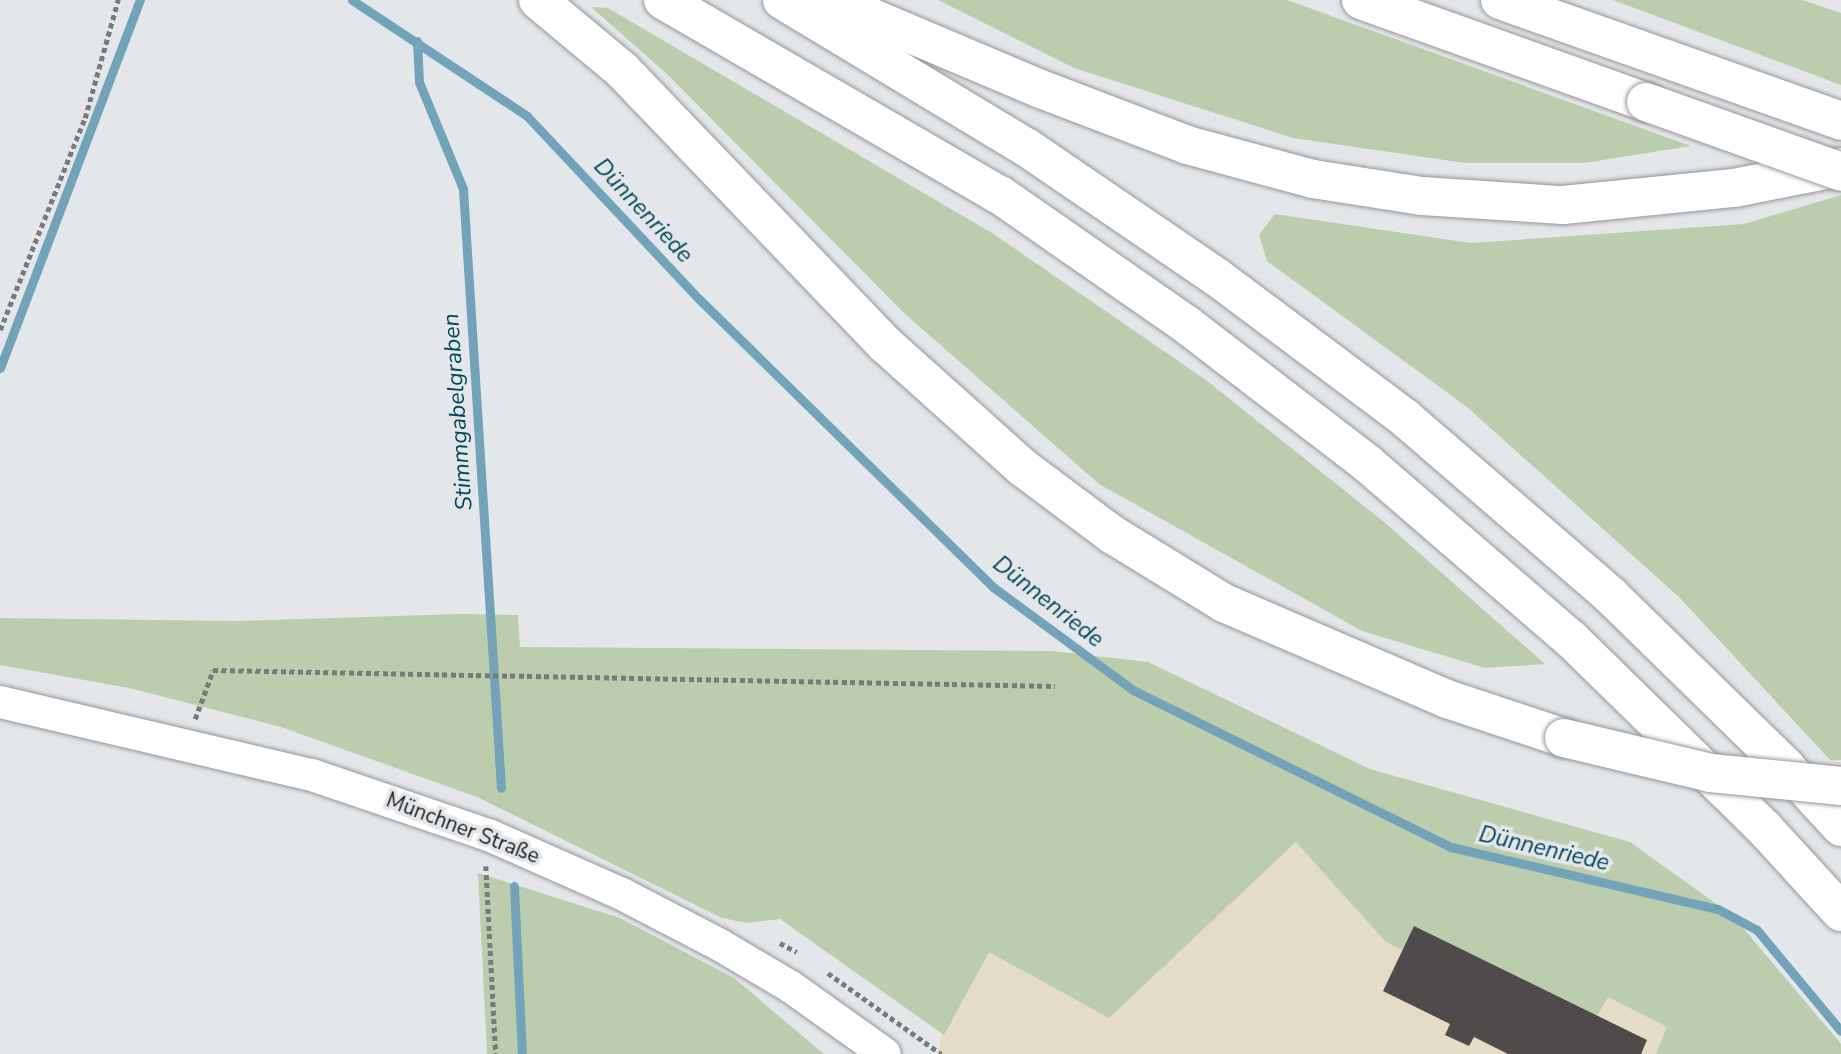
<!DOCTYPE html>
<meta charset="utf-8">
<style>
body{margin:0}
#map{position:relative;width:1841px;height:1054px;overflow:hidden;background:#e4e7ea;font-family:"Nunito Sans",sans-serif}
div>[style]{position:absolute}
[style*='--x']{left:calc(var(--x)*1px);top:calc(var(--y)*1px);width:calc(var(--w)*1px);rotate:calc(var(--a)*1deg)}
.industrial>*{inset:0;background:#e5dcc7}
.green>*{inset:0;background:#bccdae}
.stream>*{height:9px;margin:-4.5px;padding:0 4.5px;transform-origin:4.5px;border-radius:4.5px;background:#72a3b9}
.building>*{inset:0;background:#4e4b4a}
.path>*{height:4.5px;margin-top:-2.25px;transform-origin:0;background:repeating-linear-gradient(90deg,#787a7c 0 5px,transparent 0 8.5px)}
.roads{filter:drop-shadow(0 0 2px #95979a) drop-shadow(0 0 2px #95979a)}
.street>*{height:32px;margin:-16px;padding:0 16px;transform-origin:16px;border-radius:16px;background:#fff}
.highway>*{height:38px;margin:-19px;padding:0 19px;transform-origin:19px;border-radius:19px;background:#fff}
.bridges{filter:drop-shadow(0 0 2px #95979a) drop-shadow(0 0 2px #95979a)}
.highway-bridge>*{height:38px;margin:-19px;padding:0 19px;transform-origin:19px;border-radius:19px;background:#fff}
span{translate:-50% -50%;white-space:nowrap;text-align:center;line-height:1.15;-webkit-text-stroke:7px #e4e7ea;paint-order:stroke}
.street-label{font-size:21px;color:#202122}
.water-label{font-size:23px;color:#00475e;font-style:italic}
</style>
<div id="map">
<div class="industrial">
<div style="clip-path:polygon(1128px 721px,1841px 1050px,1841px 1054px,938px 1054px,945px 1019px)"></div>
</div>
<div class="green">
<div style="clip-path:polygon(938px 0,1287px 0,1691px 146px,1584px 163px,1465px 163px,1293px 138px,1074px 68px)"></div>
<div style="clip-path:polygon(1613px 0,1803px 0,1841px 13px,1841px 85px)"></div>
<div style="clip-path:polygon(591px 7px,608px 8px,992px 233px,1206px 380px,1384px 522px,1545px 664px,1485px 668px,1362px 631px,1099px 484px,905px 314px,668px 75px)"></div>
<div style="clip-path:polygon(1841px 195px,1841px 760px,1830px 760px,1680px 598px,1467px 407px,1267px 261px,1259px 235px,1275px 214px,1471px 243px,1744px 224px)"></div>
<div style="clip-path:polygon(460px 614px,518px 615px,520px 647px,1053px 651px,1148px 662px,1370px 769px,1630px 842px,1733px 916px,1841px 1044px,1841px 1054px,1656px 1054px,1667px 1027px,1608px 997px,1597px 1016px,1414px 927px,1402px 950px,1385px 941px,1296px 842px,1109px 1018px,989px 952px,944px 1035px,780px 919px,747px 923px,722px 918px,477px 797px,281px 727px,129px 688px,0 665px,0 618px,235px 621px)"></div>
<div style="clip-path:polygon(478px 873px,620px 918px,734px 978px,824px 1054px,487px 1054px)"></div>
</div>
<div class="stream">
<div style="--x:352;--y:0;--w:210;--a:33.5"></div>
<div style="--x:527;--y:116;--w:251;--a:46.8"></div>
<div style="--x:699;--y:299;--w:412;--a:44.4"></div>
<div style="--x:993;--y:587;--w:174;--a:36.3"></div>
<div style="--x:1133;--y:690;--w:355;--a:26.3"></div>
<div style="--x:1451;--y:847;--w:274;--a:13.1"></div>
<div style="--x:1718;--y:909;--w:44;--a:28.3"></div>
<div style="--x:1757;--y:930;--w:131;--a:50.3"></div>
<div style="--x:417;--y:41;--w:41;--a:87.2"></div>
<div style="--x:419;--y:82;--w:116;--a:67.6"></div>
<div style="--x:463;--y:189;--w:600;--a:86.37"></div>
<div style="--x:0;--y:368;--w:394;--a:-69.2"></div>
<div style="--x:514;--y:886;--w:168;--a:87.3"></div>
</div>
<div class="building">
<div style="clip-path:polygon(1414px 926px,1647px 1040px,1641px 1054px,1508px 1054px,1474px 1037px,1469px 1046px,1445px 1035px,1450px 1024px,1383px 991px)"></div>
</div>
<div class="path">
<div style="--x:0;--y:330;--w:228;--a:-68.2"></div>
<div style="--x:85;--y:118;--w:123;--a:-74.4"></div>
<div style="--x:195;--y:719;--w:52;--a:-69.8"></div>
<div style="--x:213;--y:670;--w:842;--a:1.09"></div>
<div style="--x:486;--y:866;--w:188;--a:87"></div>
<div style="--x:780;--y:943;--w:19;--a:28"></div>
<div style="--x:828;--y:973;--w:139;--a:35.6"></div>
</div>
<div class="roads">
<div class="street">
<div style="--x:0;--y:702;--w:320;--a:13.2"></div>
<div style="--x:312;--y:775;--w:189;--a:18.8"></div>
<div style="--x:491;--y:836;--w:143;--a:23.9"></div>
<div style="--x:622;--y:894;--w:110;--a:27.5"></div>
<div style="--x:720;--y:945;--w:82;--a:30.6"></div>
<div style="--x:791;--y:987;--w:115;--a:35.5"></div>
</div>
<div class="highway">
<div style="--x:538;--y:0;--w:109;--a:39.8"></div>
<div style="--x:622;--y:70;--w:381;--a:46.2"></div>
<div style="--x:886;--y:345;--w:183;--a:41.9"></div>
<div style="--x:1022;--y:467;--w:114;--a:36.8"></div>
<div style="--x:1113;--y:535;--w:130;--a:31.5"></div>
<div style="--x:1224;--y:603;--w:243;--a:23.3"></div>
<div style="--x:1447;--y:699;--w:123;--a:18.4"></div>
<div style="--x:663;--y:0;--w:389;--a:30.1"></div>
<div style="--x:1000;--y:195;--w:228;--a:34.8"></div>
<div style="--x:1187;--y:325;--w:228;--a:37.5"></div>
<div style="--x:1368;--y:464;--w:268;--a:40.8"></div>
<div style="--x:1571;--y:639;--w:270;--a:44.4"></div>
<div style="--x:1764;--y:828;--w:114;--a:47.5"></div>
<div style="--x:782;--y:0;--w:285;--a:31.1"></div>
<div style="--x:1026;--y:147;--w:232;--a:34.3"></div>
<div style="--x:1218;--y:278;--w:234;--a:36.8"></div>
<div style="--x:1405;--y:418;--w:271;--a:40.8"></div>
<div style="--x:1610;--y:595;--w:245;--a:44.3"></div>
<div style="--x:1785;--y:766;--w:83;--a:47.4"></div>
<div style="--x:830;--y:0;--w:226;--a:22.9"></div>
<div style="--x:1038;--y:88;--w:160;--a:20.9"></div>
<div style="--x:1187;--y:145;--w:131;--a:15.1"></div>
<div style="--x:1313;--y:179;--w:110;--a:8.9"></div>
<div style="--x:1422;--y:196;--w:141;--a:3.7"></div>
<div style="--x:1563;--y:205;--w:172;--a:-5.7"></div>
<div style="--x:1734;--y:188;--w:109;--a:-11.1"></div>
<div style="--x:1361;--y:0;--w:303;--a:19.7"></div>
<div style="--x:1500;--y:0;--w:362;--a:19.5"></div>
</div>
</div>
<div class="bridges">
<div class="highway-bridge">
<div style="--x:1646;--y:102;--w:207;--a:19.7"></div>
<div style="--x:1564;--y:738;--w:151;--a:13.4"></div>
<div style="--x:1711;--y:773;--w:131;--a:5.7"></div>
</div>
</div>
<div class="street-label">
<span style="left:463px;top:828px;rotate:21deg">Münchner Straße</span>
</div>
<div class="water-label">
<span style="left:643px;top:211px;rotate:47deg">Dünnenriede</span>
<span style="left:458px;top:412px;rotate:-94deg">Stimmgabelgraben</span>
<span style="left:1048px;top:602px;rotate:38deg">Dünnenriede</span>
<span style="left:1544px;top:849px;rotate:13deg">Dünnenriede</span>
</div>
</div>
